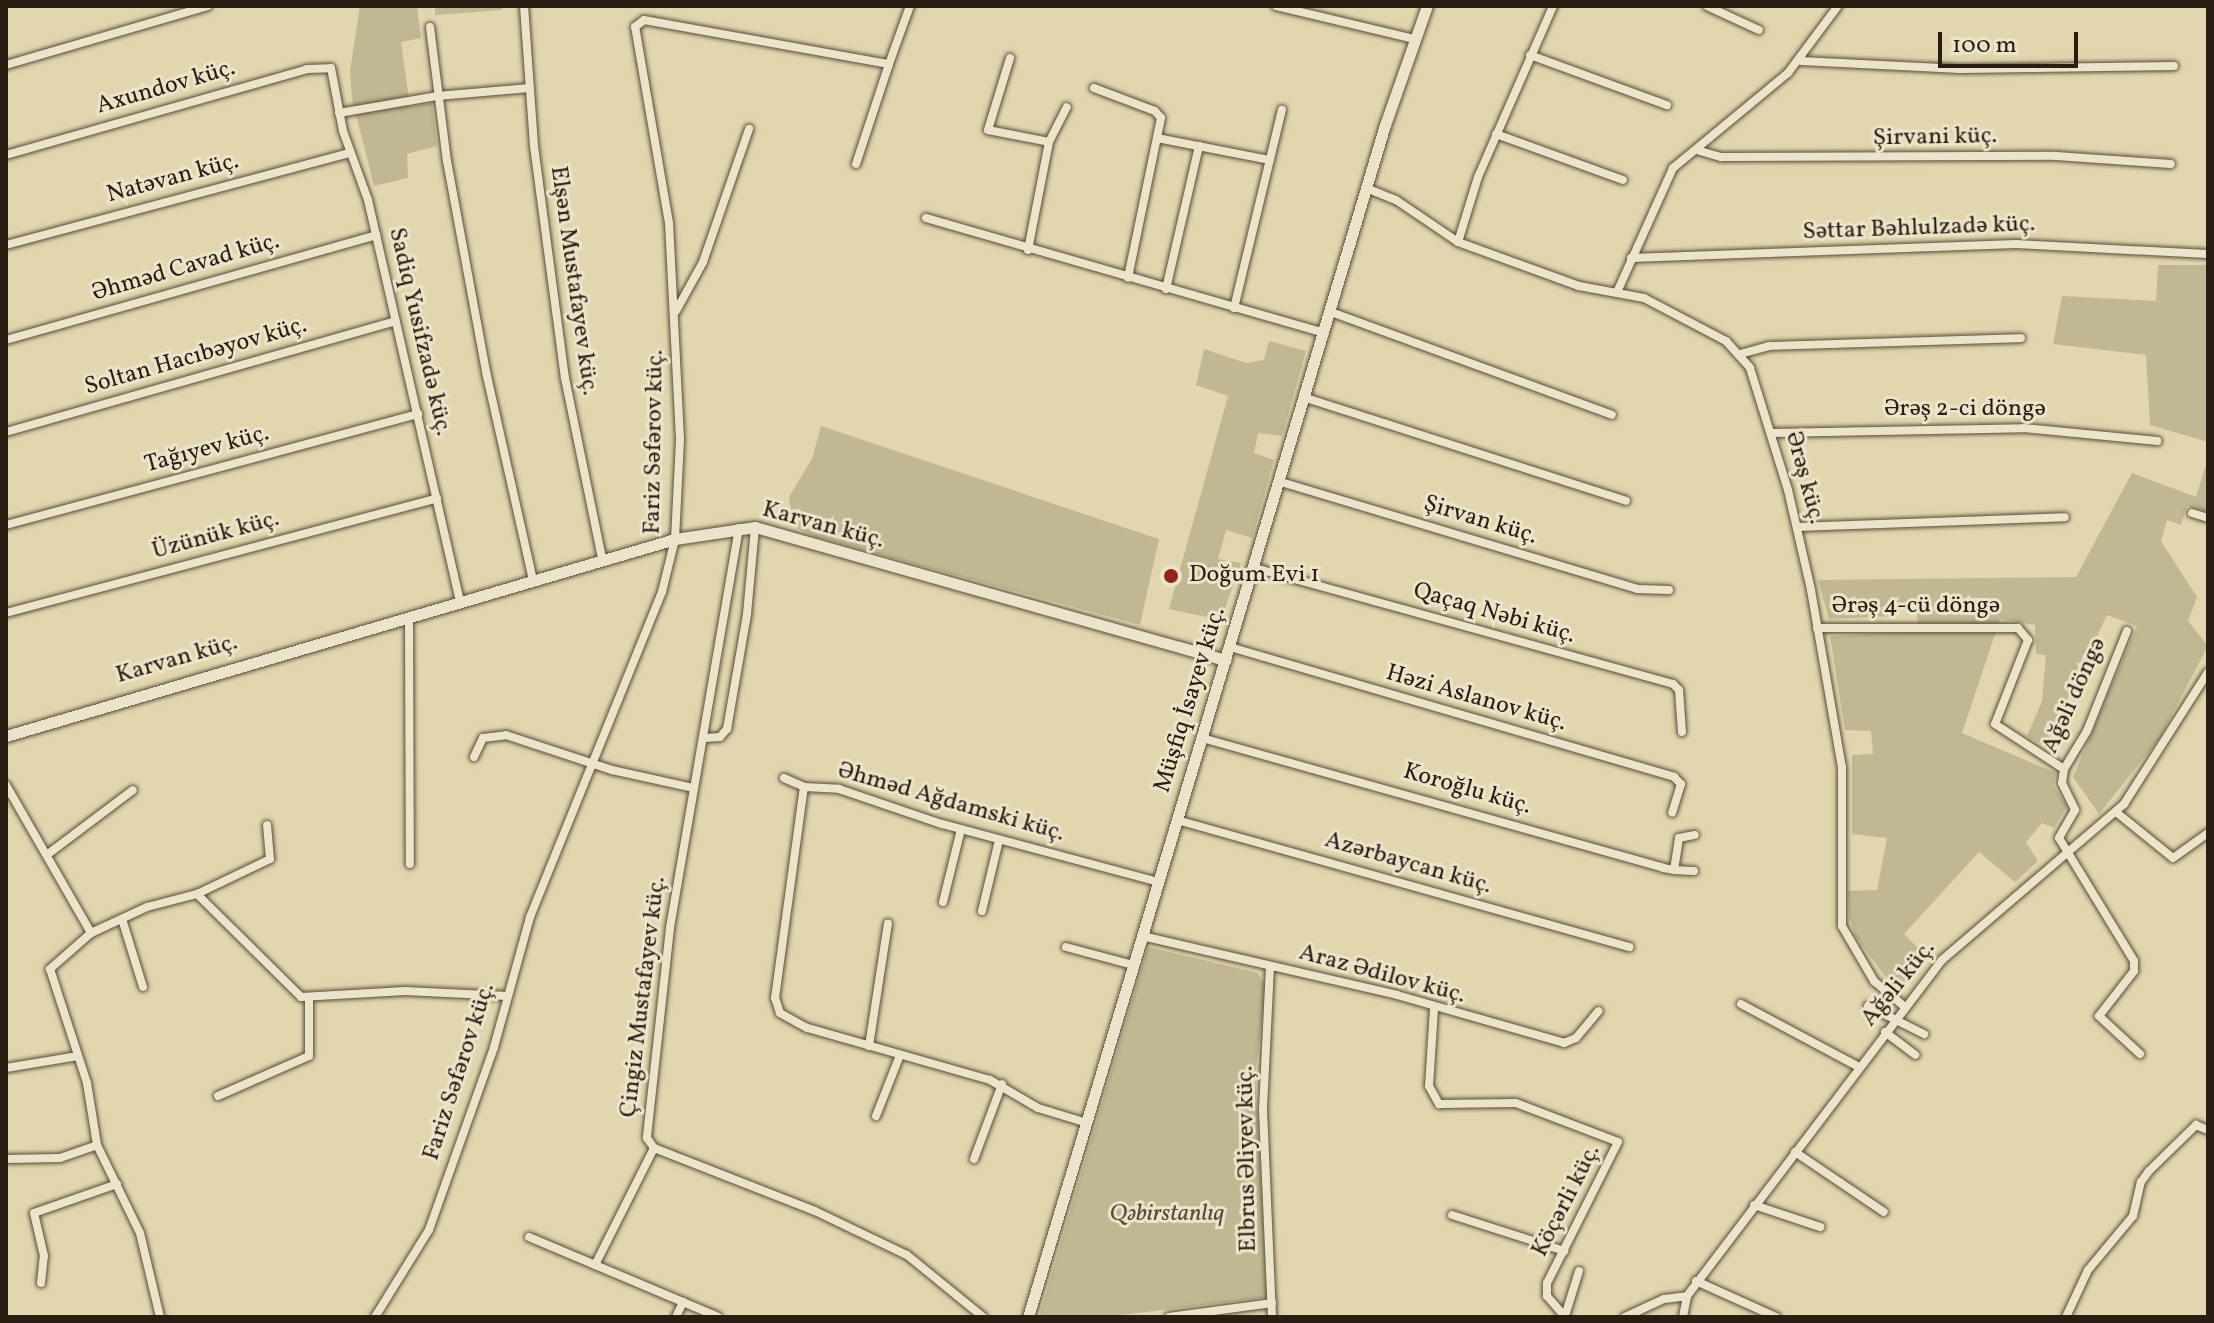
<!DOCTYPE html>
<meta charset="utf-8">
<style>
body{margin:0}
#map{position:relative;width:2214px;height:1323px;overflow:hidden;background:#e1d6ae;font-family:Vollkorn,serif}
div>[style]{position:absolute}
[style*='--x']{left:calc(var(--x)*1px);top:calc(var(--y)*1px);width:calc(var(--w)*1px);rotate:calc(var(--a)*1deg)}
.green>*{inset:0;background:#c2b793}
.roads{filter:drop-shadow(0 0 2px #584b39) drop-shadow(0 0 2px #584b39)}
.street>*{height:8px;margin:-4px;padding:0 4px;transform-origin:4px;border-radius:4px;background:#ece4ca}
.secondary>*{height:11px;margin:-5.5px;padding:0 5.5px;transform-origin:5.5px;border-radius:5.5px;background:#ece4ca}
.dots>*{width:22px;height:22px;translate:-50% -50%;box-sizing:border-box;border:4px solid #ece4ca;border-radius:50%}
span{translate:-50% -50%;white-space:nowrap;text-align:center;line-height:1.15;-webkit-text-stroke:6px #ece4ca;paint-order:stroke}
.street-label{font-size:24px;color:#2a1d12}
.poi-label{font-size:24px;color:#2a1d12}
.left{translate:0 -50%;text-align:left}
.park-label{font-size:24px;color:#584b39;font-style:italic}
.frame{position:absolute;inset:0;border:8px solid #2a1d12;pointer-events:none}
.scale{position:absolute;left:1938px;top:32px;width:140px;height:36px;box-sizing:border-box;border:4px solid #2a1d12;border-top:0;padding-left:10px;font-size:24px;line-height:28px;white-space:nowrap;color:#2a1d12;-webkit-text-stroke:6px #ece4ca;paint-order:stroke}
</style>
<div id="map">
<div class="green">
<div style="clip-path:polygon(360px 6px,417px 6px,421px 38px,401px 42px,410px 107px,432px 103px,437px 146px,407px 154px,408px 178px,374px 186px,352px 99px,350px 71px)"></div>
<div style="clip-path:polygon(435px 6px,502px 6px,502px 10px,435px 15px)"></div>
<div style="clip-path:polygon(2158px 265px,2208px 265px,2208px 442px,2150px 425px,2146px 355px,2053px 344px,2062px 296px,2156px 301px)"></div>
<div style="clip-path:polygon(1269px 341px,1306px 351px,1282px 436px,1258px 433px,1254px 453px,1274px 460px,1252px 538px,1226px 530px,1218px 559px,1241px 563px,1221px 620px,1169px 609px,1228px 396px,1196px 385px,1204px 349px,1246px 363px,1264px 360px)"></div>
<div style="clip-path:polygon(821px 426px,1159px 539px,1140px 625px,812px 536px,793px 526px,789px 497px,812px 459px)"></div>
<div style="clip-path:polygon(2208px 458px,2208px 512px,2187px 506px,2181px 525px,2167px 520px,2161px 541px,2197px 597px,2188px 621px,2208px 646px,2159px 739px,2099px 814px,2073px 777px,2137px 626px,2107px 615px,2045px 746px,2027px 736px,2042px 701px,2046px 655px,2036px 654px,2035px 625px,2000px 619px,1962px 733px,2056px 773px,2053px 785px,2067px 806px,2054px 828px,2042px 823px,2026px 842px,2038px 861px,2015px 882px,1979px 852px,1904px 934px,1927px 957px,1897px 992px,1856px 937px,1849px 917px,1848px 891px,1877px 890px,1887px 838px,1852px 834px,1852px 755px,1873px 754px,1871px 731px,1845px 730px,1830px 636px,1918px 632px,1917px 603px,1892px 603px,1893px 616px,1829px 619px,1818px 580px,2076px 577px,2132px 473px,2196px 497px)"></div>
<div style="clip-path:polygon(1148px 947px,1258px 973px,1266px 986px,1255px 1076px,1267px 1297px,1105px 1317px,1039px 1317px)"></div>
</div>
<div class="roads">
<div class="street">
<div style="--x:524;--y:6;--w:140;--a:85.9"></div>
<div style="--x:534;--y:146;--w:234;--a:82.4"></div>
<div style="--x:565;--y:378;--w:185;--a:78.4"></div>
<div style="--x:1276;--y:6;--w:142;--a:13.4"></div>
<div style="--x:1707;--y:6;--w:57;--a:24.8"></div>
<div style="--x:430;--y:27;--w:135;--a:82.8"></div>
<div style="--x:447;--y:161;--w:219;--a:79.5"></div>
<div style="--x:487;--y:376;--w:209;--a:77.3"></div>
<div style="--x:1530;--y:55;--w:146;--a:20.1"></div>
<div style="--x:1010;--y:58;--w:75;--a:107"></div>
<div style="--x:988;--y:130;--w:62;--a:11.1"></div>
<div style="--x:1049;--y:142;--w:110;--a:101"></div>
<div style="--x:1801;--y:61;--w:160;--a:2.9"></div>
<div style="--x:1961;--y:69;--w:213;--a:-0.8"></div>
<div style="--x:6;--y:65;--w:210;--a:-16.3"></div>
<div style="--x:1094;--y:88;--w:65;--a:20.7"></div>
<div style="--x:1155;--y:111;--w:9;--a:49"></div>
<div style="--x:1161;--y:118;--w:163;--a:101.7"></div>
<div style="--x:339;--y:113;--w:99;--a:-9.8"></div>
<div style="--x:437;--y:96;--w:93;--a:-4.9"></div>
<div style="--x:1496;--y:134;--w:135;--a:19.9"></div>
<div style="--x:1157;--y:138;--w:114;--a:11.1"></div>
<div style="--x:1049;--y:142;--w:39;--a:-63"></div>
<div style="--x:1700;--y:151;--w:22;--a:16"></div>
<div style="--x:1721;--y:157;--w:335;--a:-0.2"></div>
<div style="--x:2056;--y:156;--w:115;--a:4"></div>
<div style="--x:6;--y:155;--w:313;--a:-15.9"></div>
<div style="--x:307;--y:69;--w:24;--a:-2"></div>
<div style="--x:331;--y:68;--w:64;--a:79.2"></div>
<div style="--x:343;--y:131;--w:73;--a:70.1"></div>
<div style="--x:368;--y:200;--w:413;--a:77.1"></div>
<div style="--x:856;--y:164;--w:105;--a:-71.7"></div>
<div style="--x:1366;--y:188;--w:32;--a:22"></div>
<div style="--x:1396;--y:200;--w:75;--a:34.1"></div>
<div style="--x:1458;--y:242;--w:129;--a:20"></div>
<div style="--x:1579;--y:286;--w:66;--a:10.5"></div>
<div style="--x:1644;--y:298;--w:93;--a:27.7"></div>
<div style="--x:1726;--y:341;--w:36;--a:48"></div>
<div style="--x:1750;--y:368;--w:128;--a:72.7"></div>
<div style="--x:1788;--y:490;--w:103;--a:77"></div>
<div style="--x:1811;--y:590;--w:180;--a:80.1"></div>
<div style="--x:1842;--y:767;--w:159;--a:90"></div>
<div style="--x:1842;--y:926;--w:64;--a:59.8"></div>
<div style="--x:1874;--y:981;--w:39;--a:40"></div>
<div style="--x:926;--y:218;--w:415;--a:16.1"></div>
<div style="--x:1458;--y:242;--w:68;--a:-72.9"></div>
<div style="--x:1478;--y:177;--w:187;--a:-66.3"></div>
<div style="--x:6;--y:245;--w:355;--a:-15"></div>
<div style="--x:1631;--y:258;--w:385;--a:-2.1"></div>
<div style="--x:2016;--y:244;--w:192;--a:3"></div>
<div style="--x:1166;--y:289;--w:147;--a:-77"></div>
<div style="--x:1618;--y:290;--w:134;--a:-65.7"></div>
<div style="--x:1673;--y:168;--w:149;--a:-39.6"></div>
<div style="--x:1788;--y:73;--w:84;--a:-53.3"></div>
<div style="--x:1234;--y:308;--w:204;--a:-76.4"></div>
<div style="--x:676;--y:311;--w:56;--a:-61.1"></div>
<div style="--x:703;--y:262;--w:141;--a:-70.9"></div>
<div style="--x:1331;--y:312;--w:299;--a:20.1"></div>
<div style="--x:6;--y:340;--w:385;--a:-15.8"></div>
<div style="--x:1740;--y:354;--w:30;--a:-15"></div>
<div style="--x:1769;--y:346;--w:252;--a:-1.8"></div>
<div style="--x:1306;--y:398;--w:336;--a:17.8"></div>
<div style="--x:6;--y:432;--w:405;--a:-15.9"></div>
<div style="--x:1772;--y:433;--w:252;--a:-1.1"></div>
<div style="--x:2024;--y:428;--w:134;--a:5.6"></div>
<div style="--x:1281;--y:482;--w:372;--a:16.7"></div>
<div style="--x:1637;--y:589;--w:32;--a:2"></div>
<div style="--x:2192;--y:513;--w:17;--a:17"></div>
<div style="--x:6;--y:525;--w:427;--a:-15.1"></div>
<div style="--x:1797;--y:527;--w:268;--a:-2.1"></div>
<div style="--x:739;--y:528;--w:406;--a:99.8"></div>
<div style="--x:670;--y:928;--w:211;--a:96.3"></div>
<div style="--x:647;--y:1138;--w:12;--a:55"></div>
<div style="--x:654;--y:1148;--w:173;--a:21.4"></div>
<div style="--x:815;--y:1211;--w:102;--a:25.6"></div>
<div style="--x:907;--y:1255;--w:98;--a:39.2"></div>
<div style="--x:1255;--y:568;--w:434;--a:15.5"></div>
<div style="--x:1673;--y:684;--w:8;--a:45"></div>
<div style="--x:1679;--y:690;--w:42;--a:85.9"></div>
<div style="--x:6;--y:613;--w:446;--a:-14.9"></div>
<div style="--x:409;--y:619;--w:245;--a:89.8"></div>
<div style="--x:1817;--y:628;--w:201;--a:0"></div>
<div style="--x:2018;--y:628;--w:16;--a:50"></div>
<div style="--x:2028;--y:640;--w:90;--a:111.4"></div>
<div style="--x:1995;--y:724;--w:82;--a:33.1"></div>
<div style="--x:2127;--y:631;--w:108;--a:111.8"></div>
<div style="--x:2087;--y:731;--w:44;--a:121.2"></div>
<div style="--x:2064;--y:769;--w:14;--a:98"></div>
<div style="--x:2062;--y:783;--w:30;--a:64"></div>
<div style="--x:2075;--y:810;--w:32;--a:120"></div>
<div style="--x:2059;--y:838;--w:144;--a:58.6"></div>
<div style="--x:2134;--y:961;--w:10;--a:90"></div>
<div style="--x:2134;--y:971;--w:57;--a:127.9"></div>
<div style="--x:2099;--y:1016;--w:56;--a:42.8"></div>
<div style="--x:1230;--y:647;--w:463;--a:16.3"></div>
<div style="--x:1674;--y:777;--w:10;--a:45"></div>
<div style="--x:1681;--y:784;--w:30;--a:107"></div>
<div style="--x:705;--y:738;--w:15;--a:-4"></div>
<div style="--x:720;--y:737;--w:11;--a:-49"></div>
<div style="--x:727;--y:729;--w:117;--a:-80.1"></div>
<div style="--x:747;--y:614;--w:87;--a:-84.7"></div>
<div style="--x:1202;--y:738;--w:479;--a:15.7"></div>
<div style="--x:1663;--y:868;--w:11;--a:10"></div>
<div style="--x:1674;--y:870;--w:32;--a:-81"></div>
<div style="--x:1679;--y:838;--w:16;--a:-11"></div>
<div style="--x:474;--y:757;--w:21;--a:-65"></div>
<div style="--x:483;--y:738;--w:23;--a:-7"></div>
<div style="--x:506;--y:735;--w:112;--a:18.3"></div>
<div style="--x:612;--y:770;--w:84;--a:12.4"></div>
<div style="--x:784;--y:778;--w:22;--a:24"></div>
<div style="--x:6;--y:785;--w:171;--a:60.1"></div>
<div style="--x:91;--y:933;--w:55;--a:138.7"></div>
<div style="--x:50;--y:969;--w:120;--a:72"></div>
<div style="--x:87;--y:1083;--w:63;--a:80.8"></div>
<div style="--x:97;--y:1145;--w:98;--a:64"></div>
<div style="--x:140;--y:1233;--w:86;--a:76.6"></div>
<div style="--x:2116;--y:812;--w:73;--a:38.9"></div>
<div style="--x:2173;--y:858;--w:43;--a:-35.5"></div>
<div style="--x:1177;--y:820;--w:470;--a:15.7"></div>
<div style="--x:48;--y:854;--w:106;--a:-37"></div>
<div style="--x:1674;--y:870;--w:20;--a:3"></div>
<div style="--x:197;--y:894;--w:81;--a:-25.6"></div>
<div style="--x:270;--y:859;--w:34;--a:-95"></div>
<div style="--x:943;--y:902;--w:75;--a:-76.1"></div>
<div style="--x:982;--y:911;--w:73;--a:-76.5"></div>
<div style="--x:122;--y:919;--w:71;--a:72.8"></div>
<div style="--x:91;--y:933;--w:62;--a:-24.9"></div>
<div style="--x:147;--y:907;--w:52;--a:-14.6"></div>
<div style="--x:197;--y:894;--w:146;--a:44.7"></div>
<div style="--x:301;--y:997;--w:104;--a:-3.3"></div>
<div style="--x:405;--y:991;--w:103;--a:2.8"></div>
<div style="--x:1142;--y:936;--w:262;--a:13"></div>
<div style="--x:1397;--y:995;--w:174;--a:16"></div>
<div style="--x:1564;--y:1043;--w:13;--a:-23"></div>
<div style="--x:1576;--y:1038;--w:35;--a:-50"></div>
<div style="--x:1066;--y:947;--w:69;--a:15"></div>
<div style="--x:1270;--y:966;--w:144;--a:92.8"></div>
<div style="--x:1263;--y:1110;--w:207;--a:87.5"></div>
<div style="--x:1741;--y:1004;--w:134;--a:28.1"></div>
<div style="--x:1868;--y:1006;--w:63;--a:26.6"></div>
<div style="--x:1434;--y:1009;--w:77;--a:93.7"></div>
<div style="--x:1429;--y:1086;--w:21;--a:61"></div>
<div style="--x:1439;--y:1104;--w:77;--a:-0.7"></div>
<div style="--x:1516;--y:1103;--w:109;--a:20.9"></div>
<div style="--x:1618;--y:1142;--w:158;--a:116.7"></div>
<div style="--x:1547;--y:1283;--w:13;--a:90"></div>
<div style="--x:1547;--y:1296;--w:28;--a:49"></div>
<div style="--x:1885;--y:1032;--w:38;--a:37"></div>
<div style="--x:869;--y:1046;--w:124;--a:-81.2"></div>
<div style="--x:6;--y:1068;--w:73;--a:-9.5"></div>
<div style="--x:218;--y:1096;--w:99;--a:-23.7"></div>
<div style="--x:309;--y:1056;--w:57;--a:-90"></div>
<div style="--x:876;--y:1116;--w:66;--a:-68.5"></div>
<div style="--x:1084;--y:1122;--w:48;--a:-163.1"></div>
<div style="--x:1038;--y:1108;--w:56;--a:-149.7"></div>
<div style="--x:990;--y:1080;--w:190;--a:-164.1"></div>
<div style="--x:807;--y:1028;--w:31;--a:-151"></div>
<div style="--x:780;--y:1013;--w:16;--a:-108"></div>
<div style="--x:775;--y:998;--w:213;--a:-82.2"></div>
<div style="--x:804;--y:787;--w:35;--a:3"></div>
<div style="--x:839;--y:789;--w:109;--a:18.8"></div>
<div style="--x:942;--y:824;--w:224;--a:15"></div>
<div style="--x:1795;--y:1152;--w:107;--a:34"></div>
<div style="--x:6;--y:1159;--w:54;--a:-1.1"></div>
<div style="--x:60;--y:1158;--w:39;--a:-19"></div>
<div style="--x:974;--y:1159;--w:80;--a:-69.5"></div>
<div style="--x:1754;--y:1205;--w:70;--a:18.4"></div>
<div style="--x:1452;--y:1215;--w:118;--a:17.8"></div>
<div style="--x:529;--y:1237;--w:205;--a:22.9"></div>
<div style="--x:595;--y:1265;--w:131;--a:-63.2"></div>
<div style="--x:1696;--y:1281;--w:88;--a:24.2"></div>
<div style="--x:41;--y:1283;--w:27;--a:-84"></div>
<div style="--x:44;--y:1256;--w:44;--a:-103.1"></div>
<div style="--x:34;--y:1213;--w:88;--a:-19.3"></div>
<div style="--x:1565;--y:1316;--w:47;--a:-72.7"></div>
<div style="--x:375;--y:1317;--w:102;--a:-58.2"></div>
<div style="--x:429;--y:1230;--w:194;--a:-70.4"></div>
<div style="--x:494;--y:1047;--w:135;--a:-74.5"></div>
<div style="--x:530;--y:917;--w:351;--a:-67.9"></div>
<div style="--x:662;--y:592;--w:55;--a:-76.2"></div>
<div style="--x:675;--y:539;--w:100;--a:-87.1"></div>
<div style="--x:680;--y:439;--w:216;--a:-92.9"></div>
<div style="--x:669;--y:223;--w:199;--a:-99.8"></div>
<div style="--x:635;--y:27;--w:11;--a:-38"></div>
<div style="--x:644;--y:20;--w:249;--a:10.2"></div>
<div style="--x:889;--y:64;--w:62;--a:-70.1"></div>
<div style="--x:676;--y:1317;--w:17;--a:-65"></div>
<div style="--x:1169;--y:1317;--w:104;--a:-7.7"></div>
<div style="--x:1625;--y:1317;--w:43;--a:-24.8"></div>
<div style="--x:1664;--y:1299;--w:23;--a:-7"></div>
<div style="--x:1687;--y:1296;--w:422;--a:-52.8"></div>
<div style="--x:1942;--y:960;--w:240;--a:-40.6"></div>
<div style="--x:2124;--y:804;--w:156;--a:-57.5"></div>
<div style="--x:1683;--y:1317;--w:21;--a:-79"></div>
<div style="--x:2066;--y:1317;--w:52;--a:-64.9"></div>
<div style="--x:2088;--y:1270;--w:70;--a:-50.2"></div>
<div style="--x:2133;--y:1216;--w:35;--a:-77"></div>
<div style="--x:2141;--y:1182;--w:14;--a:-54"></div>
<div style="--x:2149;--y:1171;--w:66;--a:-44.4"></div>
<div style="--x:2196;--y:1125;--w:13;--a:23"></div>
</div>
<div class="secondary">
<div style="--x:6;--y:736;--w:697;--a:-16.41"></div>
<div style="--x:675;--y:539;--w:81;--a:-8.5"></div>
<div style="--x:755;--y:527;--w:489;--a:15.8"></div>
<div style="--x:1028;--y:1317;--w:1244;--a:-73.33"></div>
<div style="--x:1385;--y:125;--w:126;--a:-70.6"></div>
</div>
</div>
<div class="dots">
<div style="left:1171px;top:576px;background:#8f2418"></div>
</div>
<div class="street-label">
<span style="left:166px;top:88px;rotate:-16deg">Axundov küç.</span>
<span style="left:1935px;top:138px;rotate:-1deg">Şirvani küç.</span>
<span style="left:173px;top:179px;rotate:-15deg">Natəvan küç.</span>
<span style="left:1919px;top:229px;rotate:-2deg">Səttar Bəhlulzadə küç.</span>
<span style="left:186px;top:268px;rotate:-16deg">Əhməd Cavad küç.</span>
<span style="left:573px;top:281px;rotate:82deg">Elşən Mustafayev küç.</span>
<span style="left:419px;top:332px;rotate:77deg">Sadiq Yusifzadə küç.</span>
<span style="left:196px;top:357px;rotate:-16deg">Soltan Hacıbəyov küç.</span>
<span style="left:1965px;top:410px">Ərəş 2-ci döngə</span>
<span style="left:655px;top:442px;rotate:-89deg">Fariz Səfərov küç.</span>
<span style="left:207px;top:450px;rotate:-15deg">Tağıyev küç.</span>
<span style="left:1804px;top:478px;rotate:75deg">Ərəş küç.</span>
<span style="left:1480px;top:521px;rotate:17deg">Şirvan küç.</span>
<span style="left:823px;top:526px;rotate:15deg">Karvan küç.</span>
<span style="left:216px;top:536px;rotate:-15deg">Üzünük küç.</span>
<span style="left:1916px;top:607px">Ərəş 4-cü döngə</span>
<span style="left:1494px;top:614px;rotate:16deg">Qaçaq Nəbi küç.</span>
<span style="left:177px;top:660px;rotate:-16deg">Karvan küç.</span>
<span style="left:2075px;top:696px;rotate:-66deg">Ağəli döngə</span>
<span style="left:1476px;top:699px;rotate:16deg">Həzi Aslanov küç.</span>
<span style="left:1191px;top:700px;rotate:-73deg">Müşfiq İsayev küç.</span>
<span style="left:1467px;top:790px;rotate:16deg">Koroğlu küç.</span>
<span style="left:951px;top:803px;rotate:16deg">Əhməd Ağdamski küç.</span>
<span style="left:1408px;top:864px;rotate:16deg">Azərbaycan küç.</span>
<span style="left:1382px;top:975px;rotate:15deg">Araz Ədilov küç.</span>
<span style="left:1899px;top:984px;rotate:-51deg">Ağəli küç.</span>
<span style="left:644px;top:997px;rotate:-83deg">Çingiz Mustafayev küç.</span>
<span style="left:460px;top:1072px;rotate:-72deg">Fariz Səfərov küç.</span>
<span style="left:1248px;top:1159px;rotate:-91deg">Elbrus Əliyev küç.</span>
<span style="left:1567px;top:1201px;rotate:-63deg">Köçərli küç.</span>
</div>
<div class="poi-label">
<span class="left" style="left:1189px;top:576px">Doğum Evi 1</span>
</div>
<div class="park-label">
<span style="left:1167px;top:1215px">Qəbirstanlıq</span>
</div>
<div class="frame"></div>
<div class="scale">100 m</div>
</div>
